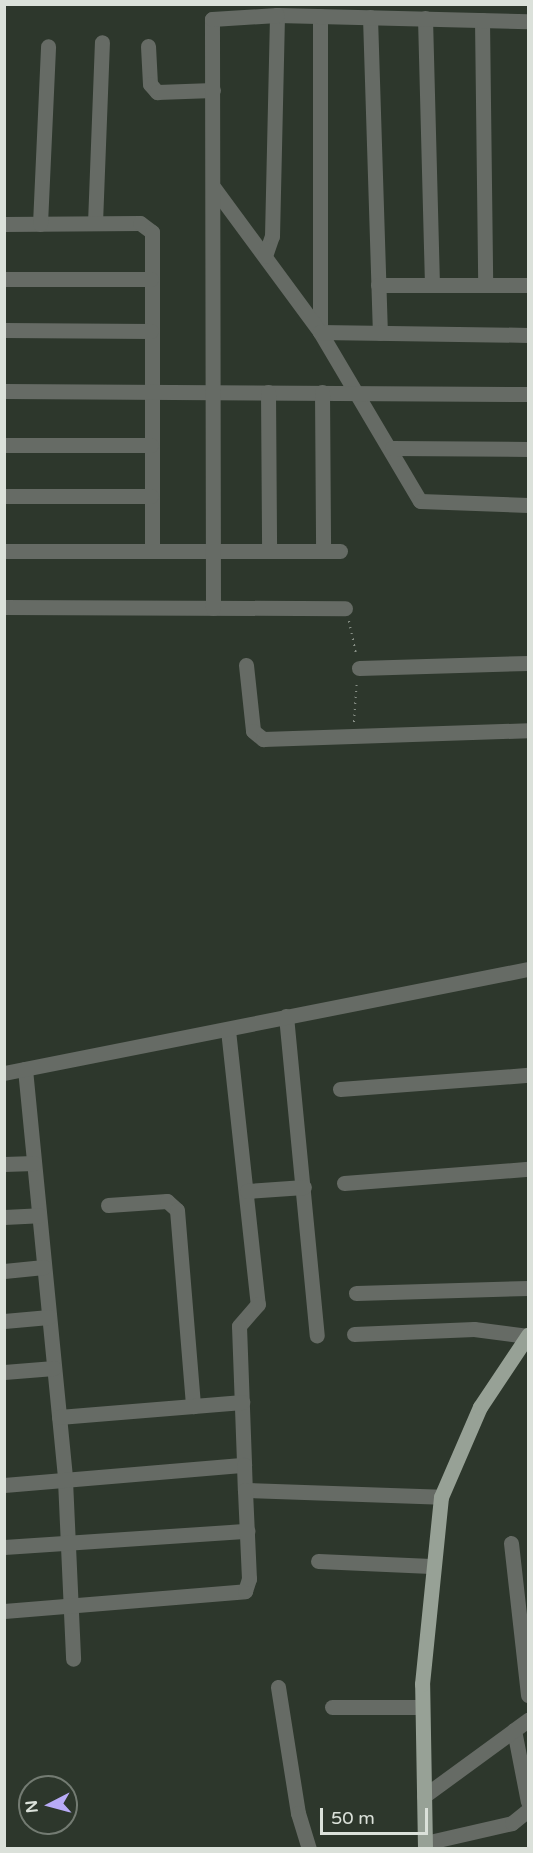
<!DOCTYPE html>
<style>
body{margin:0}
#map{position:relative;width:533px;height:1853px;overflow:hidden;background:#2d372c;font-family:"Varela Round",sans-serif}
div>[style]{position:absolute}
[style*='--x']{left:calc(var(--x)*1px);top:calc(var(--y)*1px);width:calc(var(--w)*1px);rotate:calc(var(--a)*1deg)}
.path>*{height:2px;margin-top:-1px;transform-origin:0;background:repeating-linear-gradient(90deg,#889087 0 1.5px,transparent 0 6px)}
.minor>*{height:15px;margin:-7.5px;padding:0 7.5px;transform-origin:7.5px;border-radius:7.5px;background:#666b65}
.major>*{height:15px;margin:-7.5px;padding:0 7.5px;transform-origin:7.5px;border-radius:7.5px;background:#97a196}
span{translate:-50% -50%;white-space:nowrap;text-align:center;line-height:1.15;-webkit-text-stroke:6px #2d372c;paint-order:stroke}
.frame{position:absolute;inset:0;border:6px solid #dbe1da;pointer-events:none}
.north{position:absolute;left:18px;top:1775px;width:60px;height:60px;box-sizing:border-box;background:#2d372c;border:2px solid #737b72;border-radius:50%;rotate:264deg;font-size:16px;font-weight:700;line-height:24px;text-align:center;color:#dbe1da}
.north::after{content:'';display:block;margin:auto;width:21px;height:27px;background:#b8abf7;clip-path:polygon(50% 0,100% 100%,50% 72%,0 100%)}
.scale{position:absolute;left:320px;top:1808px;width:108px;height:27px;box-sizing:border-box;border:3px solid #dbe1da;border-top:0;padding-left:8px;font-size:18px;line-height:21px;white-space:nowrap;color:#dbe1da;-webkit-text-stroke:4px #2d372c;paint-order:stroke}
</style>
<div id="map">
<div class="path">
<div style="--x:349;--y:621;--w:33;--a:78"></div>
<div style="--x:354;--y:722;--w:39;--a:-86"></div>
</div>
<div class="minor">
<div style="--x:320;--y:16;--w:316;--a:90"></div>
<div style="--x:320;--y:332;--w:196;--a:59.4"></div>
<div style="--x:420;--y:501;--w:108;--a:2.1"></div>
<div style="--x:370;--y:17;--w:316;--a:88.2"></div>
<div style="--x:425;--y:18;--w:266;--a:88.5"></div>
<div style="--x:482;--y:20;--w:264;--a:89.3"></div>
<div style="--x:148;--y:46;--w:38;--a:87"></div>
<div style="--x:150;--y:84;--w:11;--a:49"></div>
<div style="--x:157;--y:92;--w:56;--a:-2"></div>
<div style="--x:214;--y:188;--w:179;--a:53.6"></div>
<div style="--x:320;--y:332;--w:208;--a:0.8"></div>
<div style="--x:95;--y:223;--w:181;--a:-87.8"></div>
<div style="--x:4;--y:224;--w:136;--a:-0.4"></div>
<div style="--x:140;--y:223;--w:15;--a:37"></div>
<div style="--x:152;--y:232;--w:319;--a:90"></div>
<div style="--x:40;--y:224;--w:178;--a:-87.4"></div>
<div style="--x:265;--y:256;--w:21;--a:-71"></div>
<div style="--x:272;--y:236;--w:221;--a:-88.7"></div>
<div style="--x:277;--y:15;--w:251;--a:1.4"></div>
<div style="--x:4;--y:279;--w:147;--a:0"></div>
<div style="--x:378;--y:285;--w:150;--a:0"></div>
<div style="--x:4;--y:330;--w:147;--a:0.4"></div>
<div style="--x:4;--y:391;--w:524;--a:0.33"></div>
<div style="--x:268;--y:392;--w:159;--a:89.6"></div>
<div style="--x:322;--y:392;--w:159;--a:89.6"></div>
<div style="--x:4;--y:445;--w:147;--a:0"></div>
<div style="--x:392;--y:448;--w:136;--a:0.4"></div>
<div style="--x:4;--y:496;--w:147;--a:0"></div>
<div style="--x:4;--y:551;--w:336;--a:0"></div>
<div style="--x:4;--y:607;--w:341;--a:0.2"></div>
<div style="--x:213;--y:608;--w:589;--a:-90.1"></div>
<div style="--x:212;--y:19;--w:65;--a:-3.5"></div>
<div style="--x:246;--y:665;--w:66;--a:83.9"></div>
<div style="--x:253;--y:731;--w:13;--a:39"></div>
<div style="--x:263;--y:739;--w:265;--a:-1.9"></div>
<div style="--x:359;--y:668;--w:169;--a:-1.7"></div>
<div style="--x:286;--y:1016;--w:321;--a:84.5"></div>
<div style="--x:228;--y:1030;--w:276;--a:83.8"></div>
<div style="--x:258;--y:1304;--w:29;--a:131"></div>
<div style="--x:239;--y:1326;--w:139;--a:87.9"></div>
<div style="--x:25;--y:1069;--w:413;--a:84.4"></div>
<div style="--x:65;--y:1480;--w:179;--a:87.4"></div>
<div style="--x:4;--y:1073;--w:534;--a:-11.23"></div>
<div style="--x:340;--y:1089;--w:189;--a:-4.3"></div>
<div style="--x:4;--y:1164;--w:30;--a:-2"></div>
<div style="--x:344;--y:1183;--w:185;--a:-4.4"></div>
<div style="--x:247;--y:1191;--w:57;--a:-4"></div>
<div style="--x:108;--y:1205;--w:59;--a:-3.9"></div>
<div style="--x:167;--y:1201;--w:13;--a:42"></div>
<div style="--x:177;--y:1210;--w:197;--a:85.3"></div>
<div style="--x:4;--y:1217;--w:35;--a:-3"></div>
<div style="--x:4;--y:1271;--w:40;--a:-5.7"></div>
<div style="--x:356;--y:1293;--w:172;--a:-1.7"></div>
<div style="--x:4;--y:1321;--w:45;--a:-5.1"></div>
<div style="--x:354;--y:1334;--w:120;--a:-2.4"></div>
<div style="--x:474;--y:1329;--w:54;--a:7.4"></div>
<div style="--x:4;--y:1372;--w:50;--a:-4.6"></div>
<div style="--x:59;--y:1417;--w:184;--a:-4.7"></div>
<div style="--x:4;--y:1485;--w:241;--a:-4.8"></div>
<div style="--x:244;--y:1465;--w:25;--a:88"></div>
<div style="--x:245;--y:1490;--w:196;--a:2"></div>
<div style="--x:511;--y:1543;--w:153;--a:83.6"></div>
<div style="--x:4;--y:1547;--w:244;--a:-3.8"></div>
<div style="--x:318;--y:1561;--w:113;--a:2.5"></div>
<div style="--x:4;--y:1611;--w:242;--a:-4.7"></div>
<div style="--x:245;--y:1591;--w:13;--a:-72"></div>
<div style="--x:249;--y:1579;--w:89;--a:-92.6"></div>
<div style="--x:278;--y:1687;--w:128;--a:81"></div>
<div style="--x:298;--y:1813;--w:37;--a:73"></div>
<div style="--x:332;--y:1707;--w:90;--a:0"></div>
<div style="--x:514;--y:1730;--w:73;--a:79"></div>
<div style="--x:424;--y:1796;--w:129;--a:-36.2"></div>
<div style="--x:425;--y:1843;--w:89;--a:-12.9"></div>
<div style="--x:512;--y:1823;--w:21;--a:-39"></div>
</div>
<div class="major">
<div style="--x:425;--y:1848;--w:164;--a:-91"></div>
<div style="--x:422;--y:1684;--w:188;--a:-84.2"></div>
<div style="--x:441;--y:1497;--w:98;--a:-66.6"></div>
<div style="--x:480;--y:1407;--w:87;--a:-56.3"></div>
</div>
<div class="frame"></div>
<div class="north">N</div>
<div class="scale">50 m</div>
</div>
